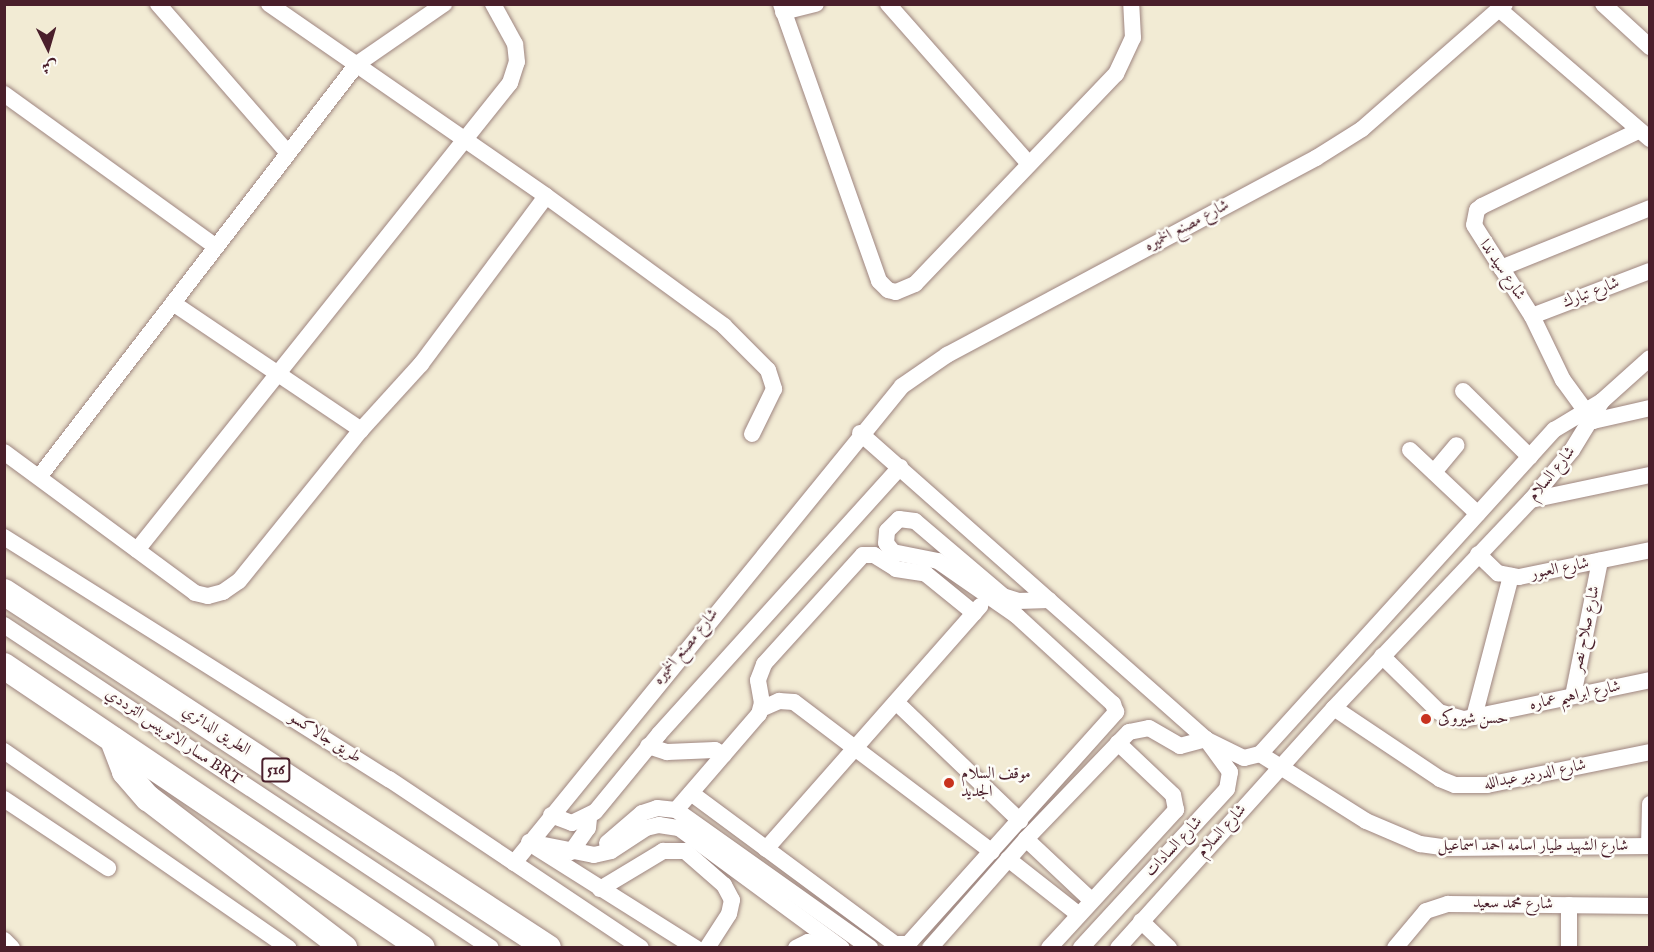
<!DOCTYPE html>
<meta charset="utf-8">
<style>
body{margin:0}
#map{position:relative;width:1654px;height:952px;overflow:hidden;background:#f2ebd4;font-family:"IM FELL English",Amiri,serif}
div>[style]{position:absolute}
[style*='--x']{left:calc(var(--x)*1px);top:calc(var(--y)*1px);width:calc(var(--w)*1px);rotate:calc(var(--a)*1deg)}
.roads{filter:drop-shadow(0 0 2px #9e8580) drop-shadow(0 0 2px #9e8580)}
.minor>*{height:16px;margin:-8px;padding:0 8px;transform-origin:8px;border-radius:8px;background:#fff}
.highway>*{height:26px;margin:-13px;padding:0 13px;transform-origin:13px;border-radius:13px;background:#fff}
.dots>*{width:16px;height:16px;translate:-50% -50%;box-sizing:border-box;border:3px solid #fdfcf7;border-radius:50%}
span{translate:-50% -50%;white-space:nowrap;text-align:center;line-height:1.15;-webkit-text-stroke:5px #fdfcf7;paint-order:stroke}
.shield-label span{padding:2px 4px;background:#fdfcf7;border:2px solid;border-radius:4px;-webkit-text-stroke-width:0}
.shield-label{font-size:15px;color:#4a1f2b;font-weight:700}
.street-label{font-size:16px;color:#4a1f2b}
.poi-label{font-size:16px;color:#4a1f2b}
.left{translate:0 -50%;text-align:left}
.frame{position:absolute;inset:0;border:6px solid #4a1f2b;pointer-events:none}
.north{position:absolute;left:18px;top:18px;width:60px;height:60px;-webkit-text-stroke:4px #fdfcf7;paint-order:stroke;rotate:175deg;font-size:16px;font-weight:700;line-height:24px;text-align:center;color:#4a1f2b}
.north::after{content:'';display:block;margin:auto;width:21px;height:27px;background:#4a1f2b;clip-path:polygon(50% 0,100% 100%,50% 72%,0 100%)}
</style>
<div id="map">
<div class="roads">
<div class="minor">
<div style="--x:158;--y:4;--w:198;--a:48.9"></div>
<div style="--x:269;--y:4;--w:337;--a:34.7"></div>
<div style="--x:546;--y:196;--w:220;--a:36.1"></div>
<div style="--x:724;--y:326;--w:62;--a:45"></div>
<div style="--x:768;--y:370;--w:20;--a:72"></div>
<div style="--x:774;--y:389;--w:50;--a:116.1"></div>
<div style="--x:781;--y:4;--w:294;--a:70.5"></div>
<div style="--x:879;--y:281;--w:13;--a:45"></div>
<div style="--x:888;--y:290;--w:8;--a:14"></div>
<div style="--x:896;--y:292;--w:21;--a:-23"></div>
<div style="--x:915;--y:284;--w:291;--a:-46.3"></div>
<div style="--x:1116;--y:74;--w:40;--a:-65"></div>
<div style="--x:1133;--y:38;--w:34;--a:-93"></div>
<div style="--x:888;--y:4;--w:213;--a:48.6"></div>
<div style="--x:1603;--y:4;--w:64;--a:42.5"></div>
<div style="--x:1500;--y:10;--w:198;--a:40.7"></div>
<div style="--x:783;--y:12;--w:34;--a:-14"></div>
<div style="--x:4;--y:94;--w:261;--a:35.8"></div>
<div style="--x:1638;--y:131;--w:173;--a:154.3"></div>
<div style="--x:1482;--y:206;--w:6;--a:141"></div>
<div style="--x:1477;--y:210;--w:15;--a:101"></div>
<div style="--x:1474;--y:225;--w:108;--a:57.5"></div>
<div style="--x:1532;--y:316;--w:71;--a:64.2"></div>
<div style="--x:1563;--y:380;--w:51;--a:53.8"></div>
<div style="--x:1593;--y:421;--w:58;--a:-12.8"></div>
<div style="--x:1501;--y:268;--w:161;--a:-21.9"></div>
<div style="--x:173;--y:303;--w:227;--a:34"></div>
<div style="--x:1532;--y:316;--w:126;--a:-20.9"></div>
<div style="--x:1463;--y:391;--w:94;--a:44.6"></div>
<div style="--x:860;--y:433;--w:462;--a:41.5"></div>
<div style="--x:1206;--y:739;--w:41;--a:54"></div>
<div style="--x:1230;--y:772;--w:17;--a:100"></div>
<div style="--x:1227;--y:789;--w:216;--a:132.6"></div>
<div style="--x:1410;--y:450;--w:93;--a:43.3"></div>
<div style="--x:4;--y:452;--w:237;--a:36.4"></div>
<div style="--x:195;--y:593;--w:13;--a:13"></div>
<div style="--x:208;--y:596;--w:16;--a:-15"></div>
<div style="--x:223;--y:592;--w:19;--a:-35"></div>
<div style="--x:239;--y:581;--w:194;--a:-51.1"></div>
<div style="--x:361;--y:430;--w:89;--a:-47.7"></div>
<div style="--x:421;--y:364;--w:209;--a:-53.3"></div>
<div style="--x:1434;--y:472;--w:35;--a:-50"></div>
<div style="--x:39;--y:477;--w:521;--a:-52.4"></div>
<div style="--x:357;--y:64;--w:106;--a:-34.6"></div>
<div style="--x:1531;--y:500;--w:122;--a:-11.9"></div>
<div style="--x:4;--y:537;--w:455;--a:32.2"></div>
<div style="--x:389;--y:779;--w:303;--a:33.8"></div>
<div style="--x:137;--y:550;--w:598;--a:-51.39"></div>
<div style="--x:510;--y:83;--w:22;--a:-72"></div>
<div style="--x:517;--y:62;--w:18;--a:-96"></div>
<div style="--x:515;--y:44;--w:46;--a:-118.8"></div>
<div style="--x:1478;--y:554;--w:28;--a:44"></div>
<div style="--x:1498;--y:573;--w:21;--a:11"></div>
<div style="--x:1519;--y:577;--w:134;--a:-11.6"></div>
<div style="--x:4;--y:625;--w:584;--a:33.55"></div>
<div style="--x:1382;--y:656;--w:80;--a:44.5"></div>
<div style="--x:1439;--y:712;--w:26;--a:16"></div>
<div style="--x:1464;--y:719;--w:190;--a:-11.8"></div>
<div style="--x:1573;--y:696;--w:138;--a:-78.7"></div>
<div style="--x:896;--y:702;--w:172;--a:43.8"></div>
<div style="--x:1334;--y:708;--w:128;--a:33.8"></div>
<div style="--x:1440;--y:779;--w:16;--a:22"></div>
<div style="--x:1455;--y:785;--w:32;--a:0"></div>
<div style="--x:1487;--y:785;--w:166;--a:-11.4"></div>
<div style="--x:761;--y:709;--w:20;--a:-24"></div>
<div style="--x:779;--y:701;--w:15;--a:4"></div>
<div style="--x:794;--y:702;--w:248;--a:37.1"></div>
<div style="--x:1474;--y:717;--w:146;--a:-75.3"></div>
<div style="--x:1209;--y:741;--w:39;--a:26"></div>
<div style="--x:1244;--y:758;--w:16;--a:-14"></div>
<div style="--x:1260;--y:754;--w:438;--a:-47.8"></div>
<div style="--x:1554;--y:430;--w:56;--a:-31.1"></div>
<div style="--x:1602;--y:401;--w:64;--a:-41.9"></div>
<div style="--x:648;--y:746;--w:20;--a:18"></div>
<div style="--x:667;--y:752;--w:48;--a:-2.4"></div>
<div style="--x:715;--y:750;--w:10;--a:29"></div>
<div style="--x:4;--y:751;--w:346;--a:34.7"></div>
<div style="--x:1260;--y:754;--w:125;--a:32.3"></div>
<div style="--x:1366;--y:821;--w:59;--a:23.1"></div>
<div style="--x:1420;--y:844;--w:29;--a:8"></div>
<div style="--x:1449;--y:848;--w:201;--a:-0.6"></div>
<div style="--x:691;--y:793;--w:254;--a:36.5"></div>
<div style="--x:895;--y:944;--w:13;--a:0"></div>
<div style="--x:908;--y:944;--w:312;--a:-48.1"></div>
<div style="--x:1116;--y:712;--w:9;--a:-111"></div>
<div style="--x:1113;--y:704;--w:130;--a:-137.5"></div>
<div style="--x:1017;--y:616;--w:96;--a:-145.2"></div>
<div style="--x:938;--y:561;--w:46;--a:-168.7"></div>
<div style="--x:893;--y:552;--w:11;--a:-128"></div>
<div style="--x:886;--y:543;--w:12;--a:-85"></div>
<div style="--x:887;--y:531;--w:17;--a:-45"></div>
<div style="--x:899;--y:519;--w:16;--a:7"></div>
<div style="--x:915;--y:521;--w:116;--a:40.4"></div>
<div style="--x:1003;--y:596;--w:16;--a:18"></div>
<div style="--x:1018;--y:601;--w:31;--a:-2"></div>
<div style="--x:4;--y:799;--w:125;--a:33.6"></div>
<div style="--x:676;--y:810;--w:127;--a:-49.2"></div>
<div style="--x:759;--y:714;--w:11;--a:-75"></div>
<div style="--x:762;--y:703;--w:23;--a:-100"></div>
<div style="--x:758;--y:680;--w:17;--a:-69"></div>
<div style="--x:764;--y:664;--w:147;--a:-47.8"></div>
<div style="--x:863;--y:555;--w:11;--a:0"></div>
<div style="--x:874;--y:555;--w:26;--a:32"></div>
<div style="--x:896;--y:569;--w:30;--a:9"></div>
<div style="--x:926;--y:574;--w:62;--a:39.1"></div>
<div style="--x:551;--y:815;--w:22;--a:21"></div>
<div style="--x:572;--y:823;--w:25;--a:-26"></div>
<div style="--x:595;--y:812;--w:101;--a:-50.6"></div>
<div style="--x:659;--y:734;--w:360;--a:-47.9"></div>
<div style="--x:1026;--y:839;--w:89;--a:43.2"></div>
<div style="--x:529;--y:842;--w:66;--a:11.3"></div>
<div style="--x:594;--y:855;--w:17;--a:-13"></div>
<div style="--x:611;--y:851;--w:42;--a:-33.3"></div>
<div style="--x:646;--y:828;--w:13;--a:-13"></div>
<div style="--x:659;--y:825;--w:20;--a:9"></div>
<div style="--x:679;--y:828;--w:202;--a:36.4"></div>
<div style="--x:607;--y:843;--w:46;--a:-40.6"></div>
<div style="--x:642;--y:813;--w:16;--a:-18"></div>
<div style="--x:657;--y:808;--w:19;--a:6"></div>
<div style="--x:676;--y:810;--w:238;--a:35.4"></div>
<div style="--x:1649;--y:846;--w:42;--a:-88.6"></div>
<div style="--x:537;--y:848;--w:188;--a:32.2"></div>
<div style="--x:766;--y:849;--w:324;--a:-48.6"></div>
<div style="--x:571;--y:852;--w:29;--a:-55"></div>
<div style="--x:588;--y:828;--w:10;--a:-84"></div>
<div style="--x:1008;--y:859;--w:89;--a:38.2"></div>
<div style="--x:514;--y:863;--w:615;--a:-50.87"></div>
<div style="--x:902;--y:386;--w:55;--a:-34.6"></div>
<div style="--x:947;--y:355;--w:418;--a:-28.1"></div>
<div style="--x:1316;--y:158;--w:54;--a:-32.2"></div>
<div style="--x:1362;--y:129;--w:190;--a:-41.2"></div>
<div style="--x:600;--y:889;--w:74;--a:-31.1"></div>
<div style="--x:663;--y:851;--w:22;--a:0"></div>
<div style="--x:685;--y:851;--w:52;--a:41.1"></div>
<div style="--x:724;--y:885;--w:17;--a:62"></div>
<div style="--x:732;--y:900;--w:14;--a:102"></div>
<div style="--x:729;--y:914;--w:40;--a:122.9"></div>
<div style="--x:1141;--y:921;--w:39;--a:44"></div>
<div style="--x:4;--y:940;--w:11;--a:45"></div>
<div style="--x:796;--y:948;--w:13;--a:-27"></div>
<div style="--x:808;--y:942;--w:15;--a:23"></div>
<div style="--x:930;--y:948;--w:145;--a:-48.6"></div>
<div style="--x:1026;--y:839;--w:149;--a:-46.1"></div>
<div style="--x:1129;--y:732;--w:20;--a:-11"></div>
<div style="--x:1149;--y:728;--w:36;--a:30"></div>
<div style="--x:1180;--y:746;--w:27;--a:-15"></div>
<div style="--x:1049;--y:948;--w:188;--a:-47.4"></div>
<div style="--x:1176;--y:810;--w:15;--a:-101"></div>
<div style="--x:1173;--y:795;--w:76;--a:-136.6"></div>
<div style="--x:1118;--y:948;--w:323;--a:-48"></div>
<div style="--x:1334;--y:708;--w:286;--a:-46.6"></div>
<div style="--x:1531;--y:500;--w:65;--a:-50.6"></div>
<div style="--x:1572;--y:450;--w:57;--a:-58.5"></div>
<div style="--x:1395;--y:948;--w:48;--a:-50"></div>
<div style="--x:1426;--y:911;--w:23;--a:-18"></div>
<div style="--x:1448;--y:904;--w:202;--a:0.6"></div>
<div style="--x:1569;--y:948;--w:43;--a:-90"></div>
</div>
<div class="highway">
<div style="--x:4;--y:592;--w:650;--a:33.2"></div>
<div style="--x:4;--y:666;--w:504;--a:34.01"></div>
<div style="--x:113;--y:740;--w:34;--a:69"></div>
<div style="--x:125;--y:772;--w:35;--a:49"></div>
<div style="--x:148;--y:798;--w:247;--a:37.4"></div>
</div>
</div>
<div class="dots">
<div style="left:1426px;top:719px;background:#c8321e"></div>
<div style="left:949px;top:783px;background:#c8321e"></div>
</div>
<div class="shield-label">
<span style="left:276px;top:770px">516</span>
</div>
<div class="street-label">
<span style="left:1187px;top:226px;rotate:-28deg">شارع مصنع الخميره</span>
<span style="left:1502px;top:270px;rotate:56deg">شارع سيد ندا</span>
<span style="left:1591px;top:293px;rotate:-21deg">شارع تبارك</span>
<span style="left:1552px;top:474px;rotate:-51deg">شارع السلام</span>
<span style="left:1560px;top:569px;rotate:-11deg">شارع العبور</span>
<span style="left:1586px;top:629px;rotate:-78deg">شارع صلاح نصر</span>
<span style="left:686px;top:647px;rotate:-51deg">شارع مصنع الخميره</span>
<span style="left:1575px;top:696px;rotate:-12deg">شارع ابراهيم عماره</span>
<span style="left:216px;top:731px;rotate:33deg">الطريق الدائري</span>
<span style="left:173px;top:737px;rotate:34deg">مسار الاتوبيس الترددي BRT</span>
<span style="left:325px;top:738px;rotate:32deg">طريق جالاكسو</span>
<span style="left:1535px;top:775px;rotate:-11deg">شارع الدردير عبدالله</span>
<span style="left:1222px;top:831px;rotate:-48deg">شارع السلام</span>
<span style="left:1533px;top:846px">شارع الشهيد طيار اسامه احمد اسماعيل</span>
<span style="left:1174px;top:847px;rotate:-47deg">شارع السادات</span>
<span style="left:1513px;top:904px;rotate:1deg">شارع محمد سعيد</span>
</div>
<div class="poi-label">
<span class="left" style="left:1438px;top:719px">حسن شيروكى</span>
<span class="left" style="left:961px;top:783px">موقف السلام<br>الجديد</span>
</div>
<div class="frame"></div>
<div class="north">ش</div>
</div>
